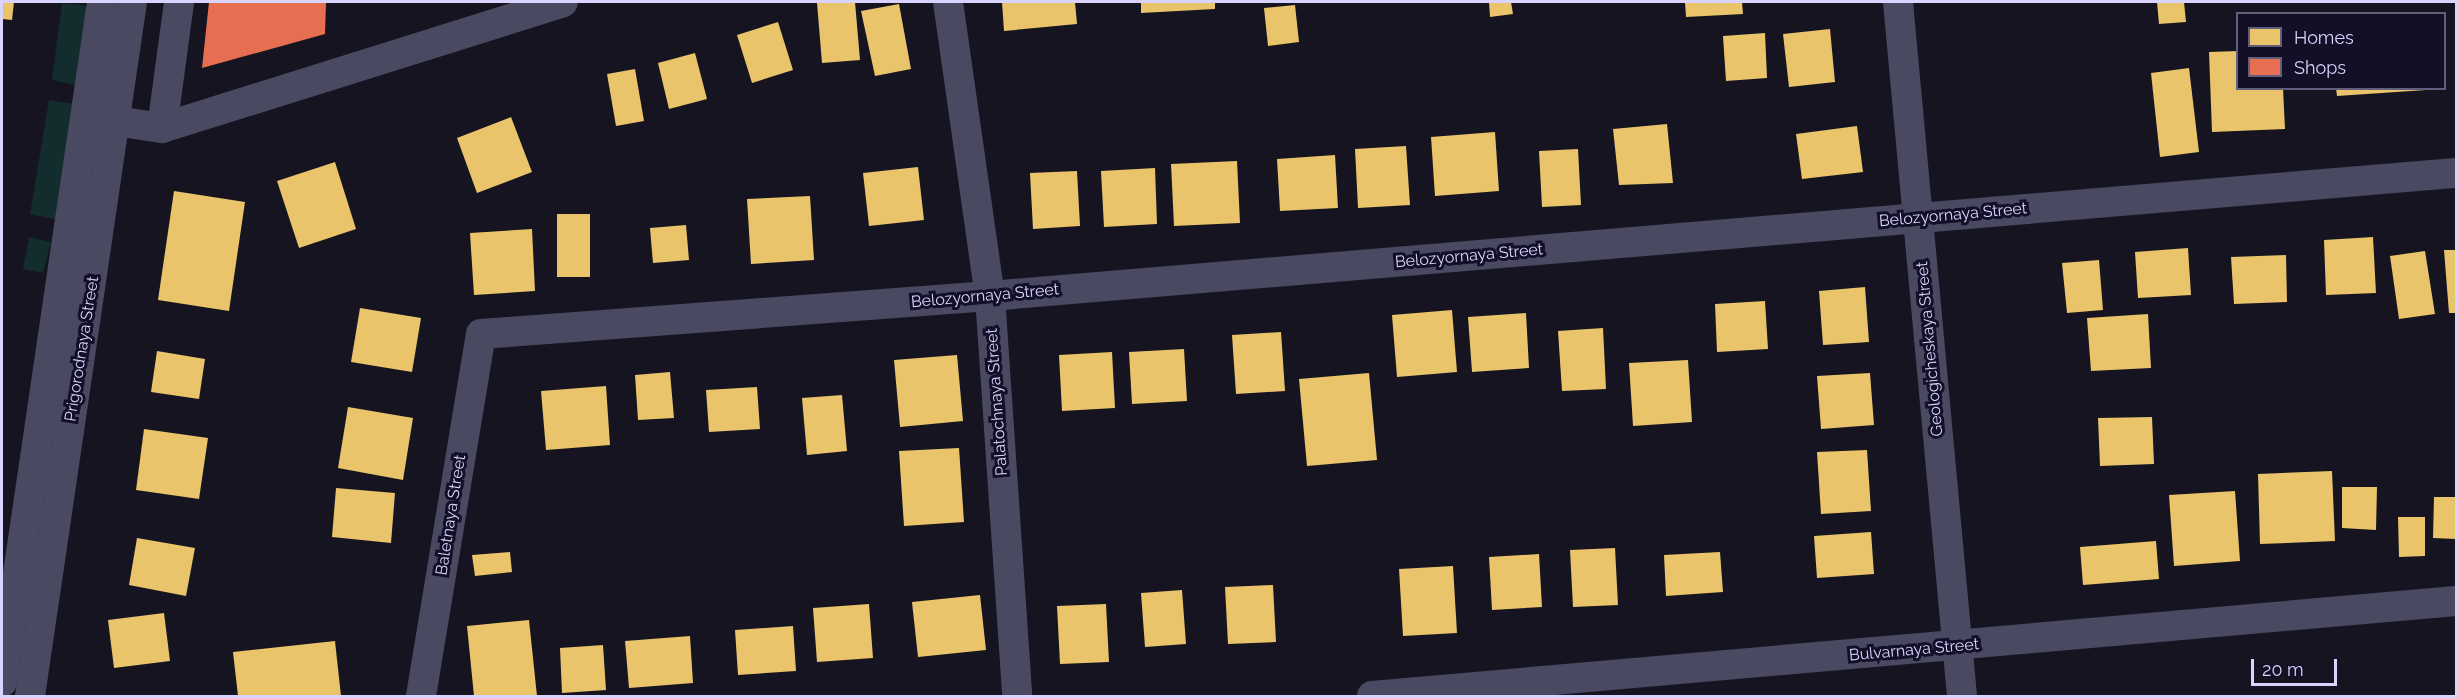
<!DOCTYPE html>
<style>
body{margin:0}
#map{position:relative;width:2458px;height:698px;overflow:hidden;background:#161421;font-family:Raleway,sans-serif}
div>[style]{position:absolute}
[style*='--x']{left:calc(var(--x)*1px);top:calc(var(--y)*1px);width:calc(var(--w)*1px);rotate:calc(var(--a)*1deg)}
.green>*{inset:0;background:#132c2d}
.homes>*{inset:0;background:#e9c46a}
.shops>*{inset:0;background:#e76f51}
.minor>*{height:30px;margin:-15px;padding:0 15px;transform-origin:15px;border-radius:15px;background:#4a4962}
span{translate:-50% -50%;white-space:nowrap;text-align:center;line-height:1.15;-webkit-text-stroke:6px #130f26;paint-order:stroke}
.street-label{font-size:16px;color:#d9d4ff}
.frame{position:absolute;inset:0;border:3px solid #d9d4ff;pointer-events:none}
.legend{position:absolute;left:2236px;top:12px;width:210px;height:78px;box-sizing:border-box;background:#130f26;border:2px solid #625e7d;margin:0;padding:8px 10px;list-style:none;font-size:18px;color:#d9d4ff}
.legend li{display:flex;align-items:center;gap:12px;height:30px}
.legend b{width:30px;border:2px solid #625e7d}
.scale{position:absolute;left:2251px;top:659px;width:86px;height:27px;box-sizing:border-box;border:3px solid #d9d4ff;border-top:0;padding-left:8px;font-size:18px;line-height:21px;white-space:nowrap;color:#d9d4ff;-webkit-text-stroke:4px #130f26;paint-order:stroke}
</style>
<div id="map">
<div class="green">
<div style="clip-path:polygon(62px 3px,87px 6px,76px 85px,52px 80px)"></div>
<div style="clip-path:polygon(49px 100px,75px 104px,58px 220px,30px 214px)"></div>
<div style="clip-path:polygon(29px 237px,51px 242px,43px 273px,23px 269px)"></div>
</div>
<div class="homes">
<div style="clip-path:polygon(2px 2px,14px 2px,12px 20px,2px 19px)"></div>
<div style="clip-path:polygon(835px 2px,855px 2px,860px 60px,822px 63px,817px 3px)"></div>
<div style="clip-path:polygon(1002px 2px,1075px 2px,1077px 24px,1004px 31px)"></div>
<div style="clip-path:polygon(1141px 2px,1215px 2px,1215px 9px,1141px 13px)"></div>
<div style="clip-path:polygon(1489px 2px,1511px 2px,1513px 14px,1490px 17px)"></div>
<div style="clip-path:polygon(1685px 2px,1742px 2px,1743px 14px,1686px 17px)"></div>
<div style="clip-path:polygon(2157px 2px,2184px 2px,2186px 22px,2159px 24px)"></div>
<div style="clip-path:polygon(899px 4px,911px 69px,875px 76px,861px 11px)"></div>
<div style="clip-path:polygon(1295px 5px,1299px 42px,1268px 46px,1264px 8px)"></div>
<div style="clip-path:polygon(778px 22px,793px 70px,752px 83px,737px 35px)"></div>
<div style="clip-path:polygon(1830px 29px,1835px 82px,1789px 87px,1783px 34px)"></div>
<div style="clip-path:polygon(1765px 33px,1767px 78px,1726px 81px,1723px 36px)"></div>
<div style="clip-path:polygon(2238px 51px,2238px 88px,2283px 88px,2285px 129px,2212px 132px,2209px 52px)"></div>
<div style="clip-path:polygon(695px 53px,707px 99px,669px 109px,658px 63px)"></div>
<div style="clip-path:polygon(2189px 68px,2199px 152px,2160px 157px,2151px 73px)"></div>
<div style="clip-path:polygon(635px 69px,644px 121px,616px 126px,607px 74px)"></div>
<div style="clip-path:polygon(2336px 88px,2426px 88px,2426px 90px,2337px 96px)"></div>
<div style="clip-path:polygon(511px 117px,532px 172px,477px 193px,457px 138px)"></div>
<div style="clip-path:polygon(1667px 124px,1673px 183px,1619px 185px,1613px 129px)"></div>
<div style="clip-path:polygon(1857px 126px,1863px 172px,1802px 179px,1796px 134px)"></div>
<div style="clip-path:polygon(1495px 132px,1499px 191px,1435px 196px,1431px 137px)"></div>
<div style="clip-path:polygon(1406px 146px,1410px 205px,1358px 208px,1355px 149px)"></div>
<div style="clip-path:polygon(1578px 149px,1581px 205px,1542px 207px,1539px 151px)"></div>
<div style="clip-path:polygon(1335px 155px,1338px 208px,1280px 211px,1277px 159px)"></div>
<div style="clip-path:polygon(1237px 161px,1240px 223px,1174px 226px,1171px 164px)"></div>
<div style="clip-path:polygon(335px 162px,356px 229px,299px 248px,277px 181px)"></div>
<div style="clip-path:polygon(918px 167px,924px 220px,869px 226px,863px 173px)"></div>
<div style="clip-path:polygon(1155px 168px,1157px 224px,1104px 227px,1101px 171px)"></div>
<div style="clip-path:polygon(1077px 171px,1080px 226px,1033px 229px,1030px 173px)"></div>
<div style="clip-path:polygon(174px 191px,245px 202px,229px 311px,158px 300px)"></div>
<div style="clip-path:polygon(810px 196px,814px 260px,751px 264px,747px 199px)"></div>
<div style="clip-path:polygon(557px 214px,590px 214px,590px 277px,557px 277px)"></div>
<div style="clip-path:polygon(686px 225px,689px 260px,653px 263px,650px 228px)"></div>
<div style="clip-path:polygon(532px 229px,535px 291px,474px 295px,470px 233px)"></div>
<div style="clip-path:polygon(2373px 237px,2376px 293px,2326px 295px,2324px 240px)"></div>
<div style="clip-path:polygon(2188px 248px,2191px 295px,2138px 298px,2135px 252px)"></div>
<div style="clip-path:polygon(2444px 250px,2456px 250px,2456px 313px,2449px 313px)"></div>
<div style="clip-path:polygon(2425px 251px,2435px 314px,2399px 319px,2390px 256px)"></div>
<div style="clip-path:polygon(2286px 255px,2287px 302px,2234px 304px,2231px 257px)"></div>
<div style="clip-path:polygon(2099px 260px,2103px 310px,2067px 313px,2062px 263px)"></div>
<div style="clip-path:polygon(1865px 287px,1869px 342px,1823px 345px,1819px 291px)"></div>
<div style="clip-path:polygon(1765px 301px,1768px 349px,1717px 352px,1715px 304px)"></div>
<div style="clip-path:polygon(360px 308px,421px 318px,412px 372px,351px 362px)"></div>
<div style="clip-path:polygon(1452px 310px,1457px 372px,1397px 377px,1392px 315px)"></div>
<div style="clip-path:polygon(1526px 313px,1529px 368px,1472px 372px,1468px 317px)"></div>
<div style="clip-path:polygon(2148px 314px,2151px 368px,2091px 371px,2087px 318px)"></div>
<div style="clip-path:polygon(1603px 328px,1606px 389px,1562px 391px,1558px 331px)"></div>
<div style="clip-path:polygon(1281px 332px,1285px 391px,1236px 394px,1232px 335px)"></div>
<div style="clip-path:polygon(1184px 349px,1187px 401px,1132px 404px,1129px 352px)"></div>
<div style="clip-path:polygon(157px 351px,205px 359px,199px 399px,151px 392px)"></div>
<div style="clip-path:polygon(1112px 352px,1115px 408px,1062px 411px,1059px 355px)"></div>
<div style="clip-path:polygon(957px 355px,963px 421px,900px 427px,894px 360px)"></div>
<div style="clip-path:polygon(1688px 360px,1692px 422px,1633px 426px,1629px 363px)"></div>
<div style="clip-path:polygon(670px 372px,674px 418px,638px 420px,635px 375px)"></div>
<div style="clip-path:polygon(1369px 373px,1377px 460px,1307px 466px,1299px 379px)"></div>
<div style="clip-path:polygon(1870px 373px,1874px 425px,1821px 429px,1817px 376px)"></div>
<div style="clip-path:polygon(606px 386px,610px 445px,546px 450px,541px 391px)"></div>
<div style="clip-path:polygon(757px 387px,760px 429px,709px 432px,706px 390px)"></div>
<div style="clip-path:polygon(842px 395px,847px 451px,807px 455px,802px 398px)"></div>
<div style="clip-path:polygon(348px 407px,413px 418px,403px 480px,338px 468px)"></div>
<div style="clip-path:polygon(2152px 417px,2154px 464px,2100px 466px,2098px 418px)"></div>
<div style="clip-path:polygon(144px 429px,208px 438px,199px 499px,136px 490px)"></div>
<div style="clip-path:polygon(959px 448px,964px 522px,904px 526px,899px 451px)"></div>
<div style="clip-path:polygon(1867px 450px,1871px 511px,1821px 514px,1817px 452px)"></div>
<div style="clip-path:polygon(2332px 471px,2335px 541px,2260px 544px,2258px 474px)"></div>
<div style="clip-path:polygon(2342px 487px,2377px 487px,2376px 530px,2342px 528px)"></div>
<div style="clip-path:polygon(336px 488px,395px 493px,391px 543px,332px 537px)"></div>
<div style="clip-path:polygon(2235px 491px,2240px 561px,2174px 566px,2169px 495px)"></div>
<div style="clip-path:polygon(2434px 497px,2456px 497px,2456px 539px,2433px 538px)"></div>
<div style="clip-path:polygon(2398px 517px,2425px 517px,2425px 556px,2399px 557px)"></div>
<div style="clip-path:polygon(1871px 532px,1874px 574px,1817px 578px,1814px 536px)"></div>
<div style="clip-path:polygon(137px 538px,195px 548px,186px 596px,129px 585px)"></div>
<div style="clip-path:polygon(2156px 541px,2159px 579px,2083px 585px,2080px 547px)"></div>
<div style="clip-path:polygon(1615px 548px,1618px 605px,1573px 607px,1570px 550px)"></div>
<div style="clip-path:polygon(510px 552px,512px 572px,475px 576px,472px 555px)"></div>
<div style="clip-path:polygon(1720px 552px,1723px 592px,1666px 596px,1664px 555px)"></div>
<div style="clip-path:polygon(1539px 554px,1542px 607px,1492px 610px,1489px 557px)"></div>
<div style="clip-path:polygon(1453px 566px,1457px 633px,1403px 636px,1399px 569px)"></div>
<div style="clip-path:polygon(1273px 585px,1276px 642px,1228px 644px,1225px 587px)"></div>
<div style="clip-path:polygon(1182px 590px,1186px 644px,1145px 647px,1141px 593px)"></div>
<div style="clip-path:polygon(980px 595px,986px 650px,918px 657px,912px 602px)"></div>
<div style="clip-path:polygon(869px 604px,873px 658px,817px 662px,813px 608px)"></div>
<div style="clip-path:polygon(1106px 604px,1109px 662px,1060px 664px,1057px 606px)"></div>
<div style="clip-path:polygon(164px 613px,170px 661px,114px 668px,108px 620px)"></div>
<div style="clip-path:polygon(529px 620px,537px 696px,474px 696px,467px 626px)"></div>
<div style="clip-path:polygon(793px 626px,796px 671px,738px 675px,735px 630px)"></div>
<div style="clip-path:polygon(690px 636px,693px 683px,629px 688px,625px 641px)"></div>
<div style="clip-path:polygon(335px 641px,341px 696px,238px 696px,233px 652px)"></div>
<div style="clip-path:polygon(603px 645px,606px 690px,562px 693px,560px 648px)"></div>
</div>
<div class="shops">
<div style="clip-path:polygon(209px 2px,326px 2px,325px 34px,202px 68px)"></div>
</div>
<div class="minor">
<div style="--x:948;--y:2;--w:297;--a:81.9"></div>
<div style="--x:990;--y:296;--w:401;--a:86.1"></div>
<div style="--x:1898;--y:2;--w:697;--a:84.73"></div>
<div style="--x:116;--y:121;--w:47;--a:8.7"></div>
<div style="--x:162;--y:128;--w:420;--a:-17.4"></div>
<div style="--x:162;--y:128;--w:127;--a:-82.3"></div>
<div style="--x:2;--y:682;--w:687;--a:-81.63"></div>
<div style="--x:30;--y:696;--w:701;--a:-81.64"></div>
<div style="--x:421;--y:696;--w:367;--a:-80.6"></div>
<div style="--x:481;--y:334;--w:510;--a:-4.27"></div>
<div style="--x:990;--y:296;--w:1471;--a:-4.8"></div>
<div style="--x:1372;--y:696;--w:1088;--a:-5.01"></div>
</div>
<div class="street-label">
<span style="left:1953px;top:215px;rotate:-5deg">Belozyornaya Street</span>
<span style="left:1469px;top:256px;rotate:-5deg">Belozyornaya Street</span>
<span style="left:985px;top:296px;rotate:-5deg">Belozyornaya Street</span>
<span style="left:82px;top:349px;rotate:-81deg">Prigorodnaya Street</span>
<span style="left:1930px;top:349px;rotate:-95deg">Geologicheskaya Street</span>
<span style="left:997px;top:402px;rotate:-94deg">Palatochnaya Street</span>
<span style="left:451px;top:515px;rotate:-81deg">Baletnaya Street</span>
<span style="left:1914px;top:650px;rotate:-5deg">Bulvarnaya Street</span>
</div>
<div class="frame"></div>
<ul class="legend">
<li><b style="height:16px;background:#e9c46a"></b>Homes</li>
<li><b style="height:16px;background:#e76f51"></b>Shops</li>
</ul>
<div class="scale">20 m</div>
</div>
